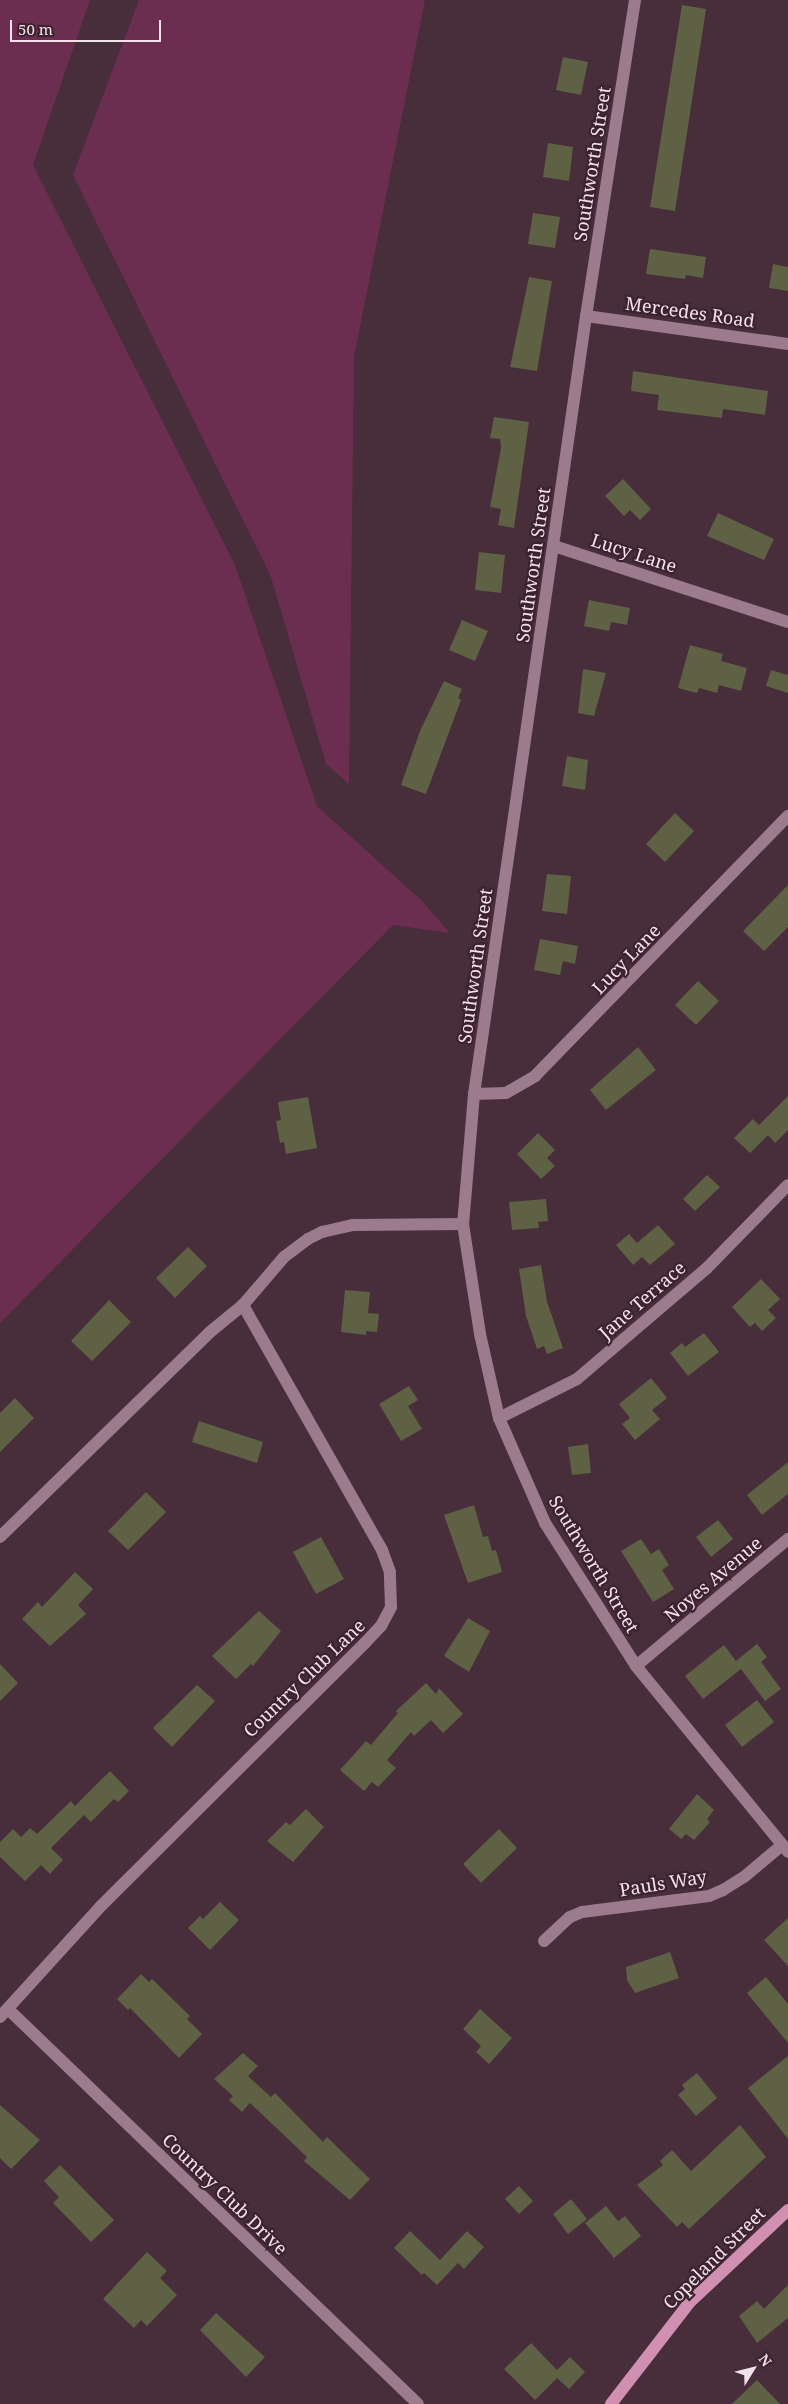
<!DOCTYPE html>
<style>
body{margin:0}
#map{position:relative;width:788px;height:2404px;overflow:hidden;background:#482d3b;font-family:"Noto Serif",serif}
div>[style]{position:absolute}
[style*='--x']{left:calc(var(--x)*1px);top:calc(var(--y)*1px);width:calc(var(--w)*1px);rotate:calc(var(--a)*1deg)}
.green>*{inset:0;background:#6b2d50}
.building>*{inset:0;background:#5e6144}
.minor>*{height:12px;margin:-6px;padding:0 6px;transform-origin:6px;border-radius:6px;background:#9c7c8c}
.major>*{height:12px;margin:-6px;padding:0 6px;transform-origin:6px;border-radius:6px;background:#d18fb1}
span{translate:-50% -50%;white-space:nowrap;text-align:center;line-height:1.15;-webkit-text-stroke:4.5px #3d2330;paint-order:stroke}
.street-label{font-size:18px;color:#f4e2ea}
.north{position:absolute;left:728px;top:2344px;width:50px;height:50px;-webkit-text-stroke:4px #3d2330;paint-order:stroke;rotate:54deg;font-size:14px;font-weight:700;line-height:20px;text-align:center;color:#f4e2ea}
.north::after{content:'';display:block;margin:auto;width:18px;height:22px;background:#f4e2ea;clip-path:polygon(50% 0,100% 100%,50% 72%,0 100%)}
.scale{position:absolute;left:10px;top:20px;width:151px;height:22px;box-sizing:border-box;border:2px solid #f4e2ea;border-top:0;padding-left:6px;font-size:15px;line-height:18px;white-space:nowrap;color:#f4e2ea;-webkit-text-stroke:4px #3d2330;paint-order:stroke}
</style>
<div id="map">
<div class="green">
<div style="clip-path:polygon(0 0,90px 0,33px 165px,235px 565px,317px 806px,422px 901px,450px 933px,393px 925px,0 1323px)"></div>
<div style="clip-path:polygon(139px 0,425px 0,354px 357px,349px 784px,326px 764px,271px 577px,73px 175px)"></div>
</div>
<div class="building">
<div style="clip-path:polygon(682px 5px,706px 9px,675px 211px,650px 207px)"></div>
<div style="clip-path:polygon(563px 57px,588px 62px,581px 95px,556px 90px)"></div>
<div style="clip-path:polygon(548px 143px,573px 147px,569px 181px,543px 177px)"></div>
<div style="clip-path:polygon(533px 213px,560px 217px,555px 248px,528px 244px)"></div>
<div style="clip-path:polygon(650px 249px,706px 257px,703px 278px,686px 275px,685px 279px,646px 274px)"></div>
<div style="clip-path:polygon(773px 264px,788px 267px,788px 291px,769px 288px)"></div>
<div style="clip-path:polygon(529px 277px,552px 281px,537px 371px,510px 367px)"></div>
<div style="clip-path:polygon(633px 371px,768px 391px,765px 415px,723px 409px,722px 418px,657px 410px,659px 395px,631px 391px)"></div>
<div style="clip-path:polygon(494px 417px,529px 422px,514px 528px,498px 525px,501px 509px,490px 507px,501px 448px,500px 439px,490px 438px)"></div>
<div style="clip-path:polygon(623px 479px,651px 509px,640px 520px,630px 510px,624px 516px,605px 496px)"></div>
<div style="clip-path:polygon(718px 513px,774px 539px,764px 560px,707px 536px)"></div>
<div style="clip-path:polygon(479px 552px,505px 555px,501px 593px,475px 590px)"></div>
<div style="clip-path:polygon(589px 600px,630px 608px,627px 625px,611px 622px,609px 631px,584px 626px)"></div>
<div style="clip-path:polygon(462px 620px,488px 631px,475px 661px,449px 650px)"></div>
<div style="clip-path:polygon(690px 645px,723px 654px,721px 661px,747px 668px,741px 691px,719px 685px,717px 693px,699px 688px,697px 693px,678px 688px)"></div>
<div style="clip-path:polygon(583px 669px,606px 673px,594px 716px,578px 713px)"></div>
<div style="clip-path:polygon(771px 670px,788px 675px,788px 693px,766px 686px)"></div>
<div style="clip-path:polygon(444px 681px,462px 689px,458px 698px,461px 700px,426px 794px,401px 785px,420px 731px)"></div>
<div style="clip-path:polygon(567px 756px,588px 760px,585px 790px,562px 786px)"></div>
<div style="clip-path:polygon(675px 813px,694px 831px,665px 862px,646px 844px)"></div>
<div style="clip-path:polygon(547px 874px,571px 876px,567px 914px,542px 911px)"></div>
<div style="clip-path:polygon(788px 885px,788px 927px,764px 951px,743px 931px)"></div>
<div style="clip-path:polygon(540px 939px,578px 946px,575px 964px,563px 961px,560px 975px,534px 970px)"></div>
<div style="clip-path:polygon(698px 981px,719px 1001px,696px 1025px,675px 1005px)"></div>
<div style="clip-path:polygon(638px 1047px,656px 1070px,606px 1110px,590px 1090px)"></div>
<div style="clip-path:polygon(788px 1096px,788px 1130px,775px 1143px,768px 1135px,750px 1153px,734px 1138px,753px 1119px,759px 1125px)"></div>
<div style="clip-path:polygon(308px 1097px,317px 1148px,286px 1154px,284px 1142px,280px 1143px,276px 1121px,281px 1120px,278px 1102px)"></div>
<div style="clip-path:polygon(538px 1133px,555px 1150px,547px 1158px,555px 1166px,541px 1179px,517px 1154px)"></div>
<div style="clip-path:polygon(707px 1175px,720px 1187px,695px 1211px,683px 1199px)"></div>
<div style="clip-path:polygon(546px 1199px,548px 1221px,538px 1222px,539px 1228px,512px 1230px,509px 1202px)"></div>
<div style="clip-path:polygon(658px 1225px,675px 1244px,650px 1265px,642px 1257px,633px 1265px,616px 1245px,629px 1234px,637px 1243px)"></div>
<div style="clip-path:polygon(188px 1247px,207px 1266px,175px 1298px,156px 1278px)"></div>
<div style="clip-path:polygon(541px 1265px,547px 1302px,563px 1348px,547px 1354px,544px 1346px,537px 1349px,526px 1316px,519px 1269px)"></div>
<div style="clip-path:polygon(761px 1279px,780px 1299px,768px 1310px,776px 1318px,762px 1331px,755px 1323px,750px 1327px,732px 1307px)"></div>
<div style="clip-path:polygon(345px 1290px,370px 1292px,368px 1313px,379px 1314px,377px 1332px,366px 1331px,366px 1335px,341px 1332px)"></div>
<div style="clip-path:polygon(109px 1300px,131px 1322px,92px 1361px,71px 1341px)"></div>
<div style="clip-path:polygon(704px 1333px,719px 1352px,688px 1376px,670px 1353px,682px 1343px,685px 1347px)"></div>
<div style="clip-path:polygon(651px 1378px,667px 1398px,652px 1410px,660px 1419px,635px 1440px,622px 1424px,630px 1418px,619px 1404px)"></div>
<div style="clip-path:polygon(409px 1386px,418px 1400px,408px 1406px,422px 1429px,401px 1441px,379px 1404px)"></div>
<div style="clip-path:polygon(15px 1398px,34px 1418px,0 1452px,0 1413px)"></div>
<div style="clip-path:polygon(199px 1421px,263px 1442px,257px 1463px,192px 1442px)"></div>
<div style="clip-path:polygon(588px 1444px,591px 1473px,572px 1475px,568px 1447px)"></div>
<div style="clip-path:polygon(788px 1462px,788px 1494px,762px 1515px,747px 1495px)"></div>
<div style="clip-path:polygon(146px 1492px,166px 1512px,128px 1550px,108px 1531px)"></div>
<div style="clip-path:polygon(474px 1505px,483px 1537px,488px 1536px,492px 1551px,496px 1550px,502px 1572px,468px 1583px,444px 1515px)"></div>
<div style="clip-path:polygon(718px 1520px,733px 1539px,711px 1557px,696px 1537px)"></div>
<div style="clip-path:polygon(321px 1537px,344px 1579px,316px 1594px,293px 1552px)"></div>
<div style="clip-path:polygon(641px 1539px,651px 1554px,659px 1549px,669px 1565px,662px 1570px,674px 1589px,653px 1602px,621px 1551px)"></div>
<div style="clip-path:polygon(75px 1572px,93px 1589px,78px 1605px,86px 1614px,50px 1646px,22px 1619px,38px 1602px,42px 1607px)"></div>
<div style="clip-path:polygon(259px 1611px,281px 1631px,253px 1666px,251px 1664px,236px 1679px,212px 1656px)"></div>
<div style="clip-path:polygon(468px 1618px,490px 1631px,469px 1672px,444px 1656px)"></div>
<div style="clip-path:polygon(757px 1644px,767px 1657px,761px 1662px,781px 1689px,765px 1701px,741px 1669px,703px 1699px,685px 1676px,724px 1645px,736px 1661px)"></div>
<div style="clip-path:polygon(0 1664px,18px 1683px,0 1701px)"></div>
<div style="clip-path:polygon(426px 1683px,436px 1694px,439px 1688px,463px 1714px,443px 1733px,431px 1720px,414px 1736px,411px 1732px,387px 1760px,396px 1768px,378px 1787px,372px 1782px,364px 1791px,340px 1770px,366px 1741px,371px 1745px,398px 1713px,396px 1711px)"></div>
<div style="clip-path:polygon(197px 1685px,215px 1701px,172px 1747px,153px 1728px)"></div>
<div style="clip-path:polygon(757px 1700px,774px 1722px,742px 1747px,725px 1725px)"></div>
<div style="clip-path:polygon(110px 1771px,129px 1791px,118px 1802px,114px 1799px,91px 1822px,84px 1815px,51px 1848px,63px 1860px,50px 1874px,41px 1865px,25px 1881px,0 1857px,0 1842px,13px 1829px,21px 1837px,30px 1828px,37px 1834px,71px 1801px,75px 1806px)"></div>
<div style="clip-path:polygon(697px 1794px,714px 1810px,707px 1819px,710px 1822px,694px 1840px,686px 1834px,681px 1839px,669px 1829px)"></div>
<div style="clip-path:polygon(306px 1809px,324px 1827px,293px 1862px,267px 1841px,286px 1822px,290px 1825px)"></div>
<div style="clip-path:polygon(499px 1829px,517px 1848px,481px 1883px,463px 1864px)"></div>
<div style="clip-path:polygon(220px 1902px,239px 1920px,210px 1950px,188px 1928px,200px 1916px,203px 1919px)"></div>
<div style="clip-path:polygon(788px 1918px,788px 1966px,764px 1940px)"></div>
<div style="clip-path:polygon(670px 1952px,679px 1978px,635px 1993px,627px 1980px,626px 1967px)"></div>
<div style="clip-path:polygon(141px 1974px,149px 1982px,152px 1979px,190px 2016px,187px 2019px,202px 2034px,179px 2058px,130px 2008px,128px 2010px,117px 1999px)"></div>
<div style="clip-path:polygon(766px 1977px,788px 2004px,788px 2043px,747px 1993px)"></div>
<div style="clip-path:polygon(480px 2009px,512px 2038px,489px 2064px,476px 2052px,481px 2046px,463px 2029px)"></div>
<div style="clip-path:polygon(243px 2053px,258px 2066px,248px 2076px,271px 2097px,275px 2093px,323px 2142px,327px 2137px,370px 2179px,350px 2200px,304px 2161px,307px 2157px,250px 2103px,242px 2112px,229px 2100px,233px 2096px,214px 2079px)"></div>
<div style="clip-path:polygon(788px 2056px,788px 2139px,748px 2088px)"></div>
<div style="clip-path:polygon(697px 2073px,717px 2098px,696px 2116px,678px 2095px,685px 2089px,682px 2085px)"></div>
<div style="clip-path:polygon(0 2105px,40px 2140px,11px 2169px,0 2158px)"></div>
<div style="clip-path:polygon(740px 2125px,766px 2157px,689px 2229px,682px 2222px,677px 2227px,637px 2185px,663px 2165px,660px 2161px,672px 2150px,691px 2171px)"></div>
<div style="clip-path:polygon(60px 2165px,114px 2220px,91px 2242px,53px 2203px,59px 2197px,44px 2181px)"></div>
<div style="clip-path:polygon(519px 2186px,533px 2201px,519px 2214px,505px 2199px)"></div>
<div style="clip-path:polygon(571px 2199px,587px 2219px,568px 2234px,553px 2214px)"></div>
<div style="clip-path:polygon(606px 2206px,618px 2221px,625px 2216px,641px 2236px,614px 2258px,585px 2223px)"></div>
<div style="clip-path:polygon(410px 2231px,440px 2260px,467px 2231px,484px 2247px,464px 2269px,458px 2263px,437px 2285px,424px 2273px,422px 2275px,394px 2248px)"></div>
<div style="clip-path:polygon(147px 2252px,167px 2271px,160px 2278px,177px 2295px,147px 2326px,141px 2320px,134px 2328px,103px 2299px)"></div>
<div style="clip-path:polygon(788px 2285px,788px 2318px,757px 2343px,739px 2316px,757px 2301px,764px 2309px)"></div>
<div style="clip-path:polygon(216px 2313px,265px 2357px,246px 2377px,200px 2330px)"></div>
<div style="clip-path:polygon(531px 2343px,557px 2370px,570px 2357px,585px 2372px,569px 2389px,557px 2378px,535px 2400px,504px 2369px)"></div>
<div style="clip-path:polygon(757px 2380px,780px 2404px,732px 2404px)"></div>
</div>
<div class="minor">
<div style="--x:635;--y:0;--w:320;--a:98.8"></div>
<div style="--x:586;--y:316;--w:786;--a:98.19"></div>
<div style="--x:474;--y:1094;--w:130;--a:94.8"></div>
<div style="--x:463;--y:1224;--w:111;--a:81.2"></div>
<div style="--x:480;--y:1334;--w:86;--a:77.3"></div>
<div style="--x:499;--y:1418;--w:115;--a:66.3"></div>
<div style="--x:545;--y:1523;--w:169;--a:57.5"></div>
<div style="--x:636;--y:1666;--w:240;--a:50.7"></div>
<div style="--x:586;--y:316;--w:204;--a:7.9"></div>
<div style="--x:554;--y:546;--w:246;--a:18"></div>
<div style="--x:474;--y:1094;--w:32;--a:-2"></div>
<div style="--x:506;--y:1093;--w:34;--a:-30"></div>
<div style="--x:535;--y:1076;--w:363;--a:-45.8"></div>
<div style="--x:499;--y:1418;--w:87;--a:-26.6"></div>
<div style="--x:577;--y:1379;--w:170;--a:-40.5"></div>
<div style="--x:706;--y:1269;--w:117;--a:-45.7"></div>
<div style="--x:0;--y:1537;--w:293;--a:-44.3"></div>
<div style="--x:210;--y:1332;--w:43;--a:-39.3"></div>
<div style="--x:243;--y:1305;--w:63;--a:-49.5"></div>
<div style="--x:284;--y:1257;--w:30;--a:-37"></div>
<div style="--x:308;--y:1239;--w:16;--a:-27"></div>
<div style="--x:322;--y:1232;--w:32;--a:-13"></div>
<div style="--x:353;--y:1225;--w:110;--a:-0.5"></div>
<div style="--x:636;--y:1666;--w:198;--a:-39.9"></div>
<div style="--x:544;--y:1941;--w:35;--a:-43"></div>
<div style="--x:570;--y:1917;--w:13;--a:-23"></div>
<div style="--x:582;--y:1912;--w:128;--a:-7.2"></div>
<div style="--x:709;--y:1896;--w:15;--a:-23"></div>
<div style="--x:723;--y:1890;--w:25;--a:-32"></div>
<div style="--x:744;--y:1877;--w:50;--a:-40.1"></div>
<div style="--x:8;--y:2009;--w:569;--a:43.93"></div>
<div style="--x:0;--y:2017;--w:150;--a:-47.7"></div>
<div style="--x:101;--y:1906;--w:373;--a:-44.9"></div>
<div style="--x:365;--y:1643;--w:23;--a:-47"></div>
<div style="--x:381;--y:1626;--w:21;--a:-62"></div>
<div style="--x:391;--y:1607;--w:35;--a:-92"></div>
<div style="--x:390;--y:1572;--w:23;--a:-110"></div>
<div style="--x:382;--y:1550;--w:282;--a:-119.6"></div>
</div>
<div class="major">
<div style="--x:611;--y:2404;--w:128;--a:-52.3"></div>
<div style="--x:689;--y:2303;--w:136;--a:-43.2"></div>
</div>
<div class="street-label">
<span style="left:592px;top:164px;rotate:-81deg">Southworth Street</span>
<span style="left:690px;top:312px;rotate:8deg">Mercedes Road</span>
<span style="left:634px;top:553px;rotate:18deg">Lucy Lane</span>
<span style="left:533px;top:565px;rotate:-82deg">Southworth Street</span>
<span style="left:626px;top:959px;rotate:-46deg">Lucy Lane</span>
<span style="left:475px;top:966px;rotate:-82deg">Southworth Street</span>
<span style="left:642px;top:1300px;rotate:-41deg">Jane Terrace</span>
<span style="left:594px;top:1564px;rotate:59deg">Southworth Street</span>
<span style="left:713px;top:1579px;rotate:-40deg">Noyes Avenue</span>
<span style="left:304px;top:1678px;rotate:-44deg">Country Club Lane</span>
<span style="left:663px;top:1883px;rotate:-9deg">Pauls Way</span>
<span style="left:225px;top:2194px;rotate:44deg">Country Club Drive</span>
<span style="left:714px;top:2258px;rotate:-45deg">Copeland Street</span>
</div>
<div class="north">N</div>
<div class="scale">50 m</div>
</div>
